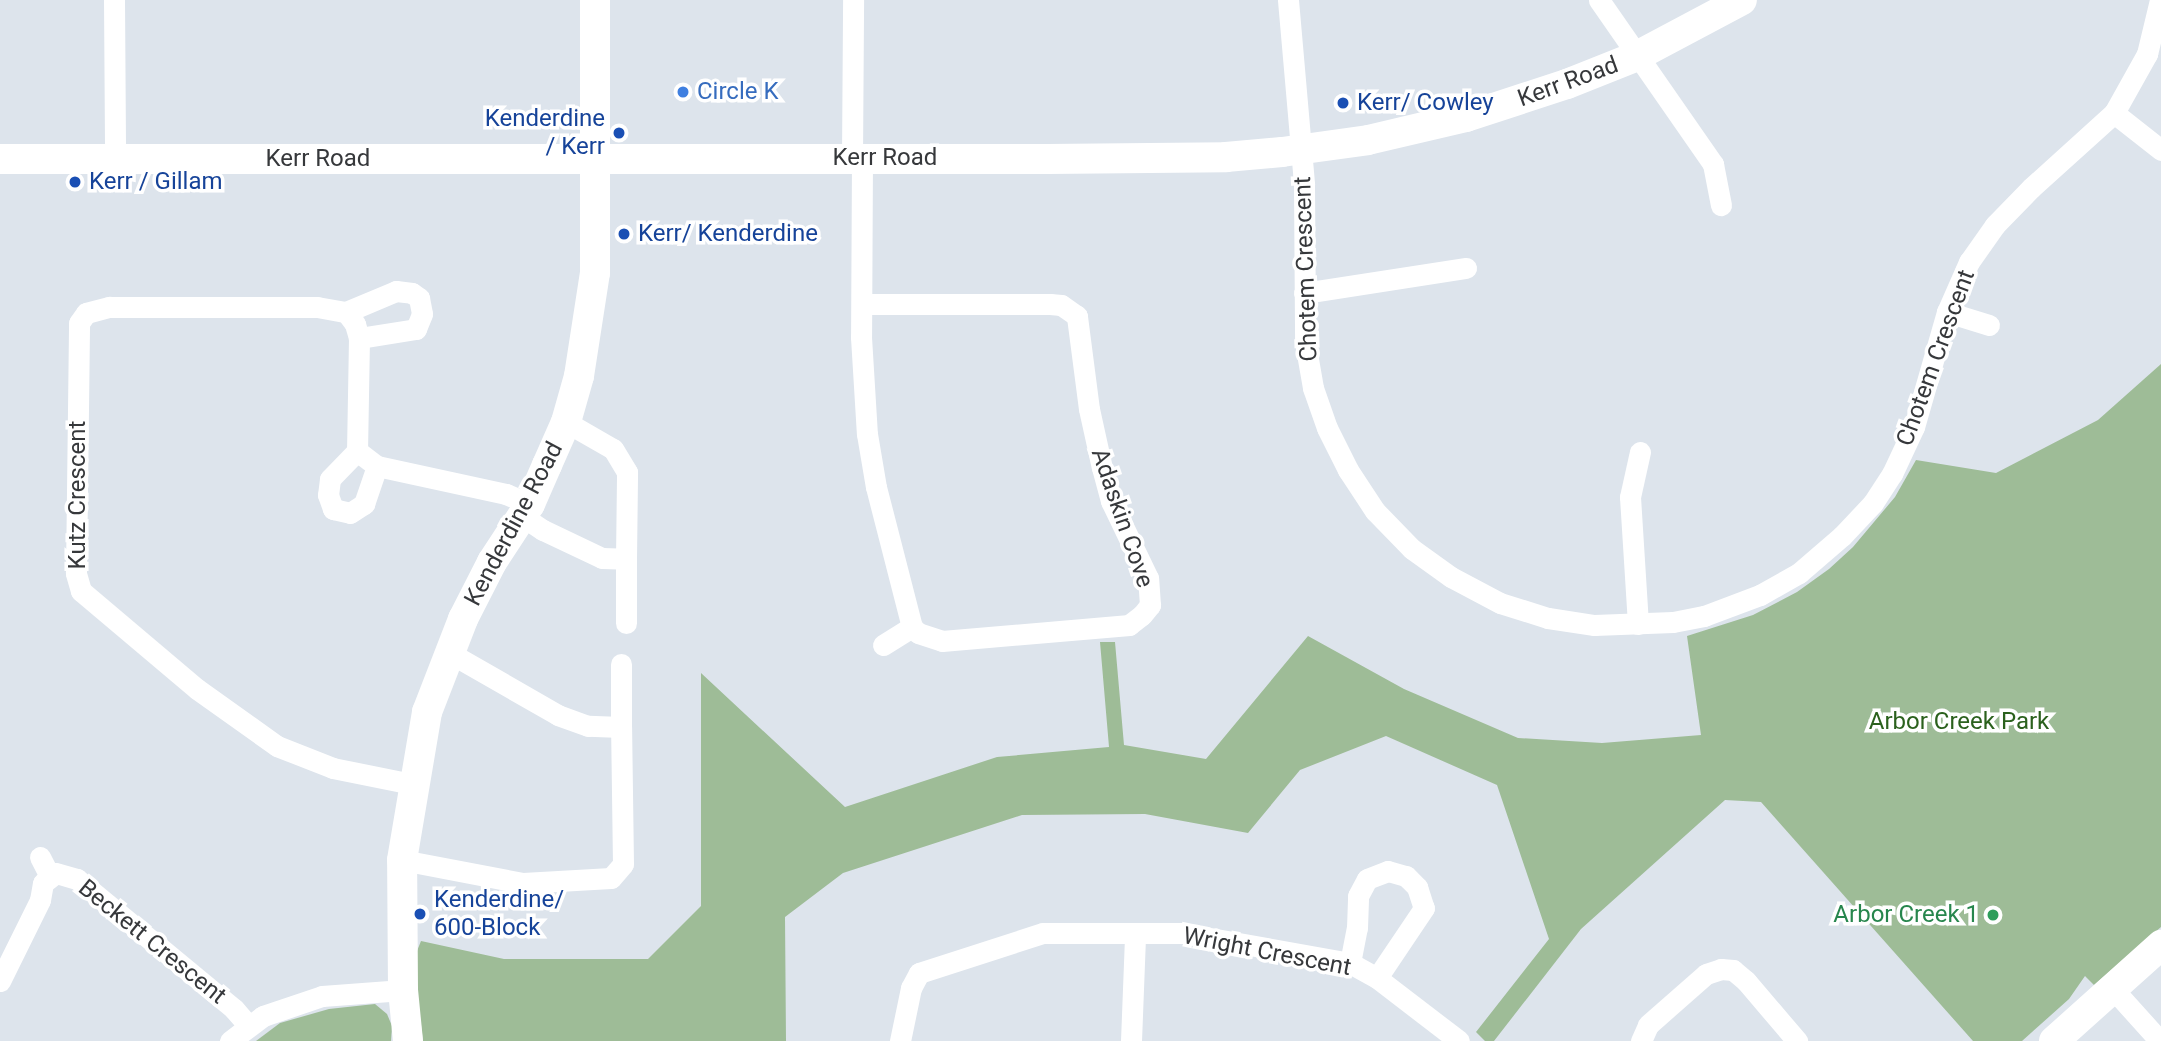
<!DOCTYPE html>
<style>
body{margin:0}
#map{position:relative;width:2161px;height:1041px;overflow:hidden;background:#dde4ec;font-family:Roboto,sans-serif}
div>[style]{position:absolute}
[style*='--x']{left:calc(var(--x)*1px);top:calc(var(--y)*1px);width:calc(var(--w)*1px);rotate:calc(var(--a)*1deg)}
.green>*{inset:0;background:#9ebc97}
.street>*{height:21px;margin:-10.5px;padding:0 10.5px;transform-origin:10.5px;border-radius:10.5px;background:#fff}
.secondary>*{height:30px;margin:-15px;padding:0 15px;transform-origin:15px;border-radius:15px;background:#fff}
.dots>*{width:19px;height:19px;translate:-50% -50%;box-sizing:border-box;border:4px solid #fff;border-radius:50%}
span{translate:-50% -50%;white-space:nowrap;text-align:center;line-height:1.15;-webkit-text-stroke:7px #fff;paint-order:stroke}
.street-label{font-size:24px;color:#36383b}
.shop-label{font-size:24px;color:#366cbe}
.left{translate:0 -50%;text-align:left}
.transit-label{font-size:24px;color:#164399}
.right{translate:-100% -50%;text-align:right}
.park-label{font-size:24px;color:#2b611d}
.leisure-label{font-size:24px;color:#27864d}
</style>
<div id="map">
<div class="green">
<div style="clip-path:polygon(2161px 364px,2161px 927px,2094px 985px,2085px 976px,2069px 999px,2022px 1041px,1973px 1041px,1761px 802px,1725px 800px,1581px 929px,1494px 1041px,1485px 1041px,1476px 1032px,1549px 939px,1497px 785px,1386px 736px,1300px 770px,1248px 833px,1145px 814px,1022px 815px,843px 873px,785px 917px,786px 1041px,423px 1041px,413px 961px,421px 941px,504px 959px,648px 959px,701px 906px,701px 673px,845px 807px,997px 757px,1109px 747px,1100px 642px,1115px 642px,1124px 745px,1206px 759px,1308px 636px,1404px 689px,1518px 738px,1602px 743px,1701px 735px,1687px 636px,1753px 615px,1797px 592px,1829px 569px,1853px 547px,1895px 497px,1916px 460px,1996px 473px,2098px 420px)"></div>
<div style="clip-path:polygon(375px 1004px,387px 1014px,392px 1026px,391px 1041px,256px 1041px,280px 1023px,329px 1009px)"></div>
</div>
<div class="street">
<div style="--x:114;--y:0;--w:158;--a:89.6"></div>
<div style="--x:1288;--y:0;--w:185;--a:85"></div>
<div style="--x:1304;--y:184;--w:158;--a:89.6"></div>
<div style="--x:1305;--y:342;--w:47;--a:80.1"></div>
<div style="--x:1313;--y:388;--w:42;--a:70.7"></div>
<div style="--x:1327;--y:428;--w:47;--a:63.4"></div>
<div style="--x:1348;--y:470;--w:49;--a:56.6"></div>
<div style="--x:1375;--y:511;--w:53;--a:45.8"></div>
<div style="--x:1412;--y:549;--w:48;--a:35.7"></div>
<div style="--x:1451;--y:577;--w:55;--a:28"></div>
<div style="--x:1500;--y:603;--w:50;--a:17.4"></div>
<div style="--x:1548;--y:618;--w:47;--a:8.7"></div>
<div style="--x:1594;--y:625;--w:79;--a:-2.2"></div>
<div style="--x:1673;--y:622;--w:32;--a:-11"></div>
<div style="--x:1704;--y:616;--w:60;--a:-20.6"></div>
<div style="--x:1760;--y:595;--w:45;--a:-29.4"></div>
<div style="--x:1799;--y:573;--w:57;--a:-40.7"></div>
<div style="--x:1842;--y:536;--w:45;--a:-46.8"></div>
<div style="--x:1873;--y:503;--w:35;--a:-57"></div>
<div style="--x:1892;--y:474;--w:52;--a:-64.9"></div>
<div style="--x:1914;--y:427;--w:120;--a:-74"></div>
<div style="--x:1947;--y:312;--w:55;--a:-66.3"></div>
<div style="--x:1969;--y:262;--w:45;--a:-54.9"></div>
<div style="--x:1995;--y:225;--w:52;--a:-45.8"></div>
<div style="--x:2031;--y:188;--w:112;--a:-42.1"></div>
<div style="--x:2114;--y:113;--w:68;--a:-60.8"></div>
<div style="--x:2147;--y:54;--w:56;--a:-76.5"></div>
<div style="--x:1599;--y:0;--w:200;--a:55.2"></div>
<div style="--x:1713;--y:164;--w:42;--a:79"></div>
<div style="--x:2114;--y:113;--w:60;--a:38.2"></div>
<div style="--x:852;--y:158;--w:158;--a:-89.6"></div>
<div style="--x:862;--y:158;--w:179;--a:90.3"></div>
<div style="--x:861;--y:337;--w:97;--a:86.5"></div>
<div style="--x:867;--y:434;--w:54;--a:80.4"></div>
<div style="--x:876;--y:487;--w:145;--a:75.6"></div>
<div style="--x:912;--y:627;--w:8;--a:45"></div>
<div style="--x:918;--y:633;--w:25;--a:18"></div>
<div style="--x:942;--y:641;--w:188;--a:-4.9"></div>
<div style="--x:1129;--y:625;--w:16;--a:-38"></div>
<div style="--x:1142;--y:615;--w:13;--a:-51"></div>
<div style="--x:1150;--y:605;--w:27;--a:-94"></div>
<div style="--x:1148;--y:578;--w:85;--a:-115.7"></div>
<div style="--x:1111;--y:501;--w:34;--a:-105"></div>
<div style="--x:1102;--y:468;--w:60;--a:-102.4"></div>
<div style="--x:1089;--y:409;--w:94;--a:-97.4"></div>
<div style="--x:1077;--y:316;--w:19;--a:-145"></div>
<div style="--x:1061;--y:305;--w:11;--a:-175"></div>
<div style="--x:1050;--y:304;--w:188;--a:180"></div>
<div style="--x:1304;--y:293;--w:164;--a:-8.8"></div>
<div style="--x:346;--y:312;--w:54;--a:-22.8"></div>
<div style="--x:396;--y:291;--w:16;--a:7"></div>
<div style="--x:412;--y:293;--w:9;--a:36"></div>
<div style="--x:419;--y:298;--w:16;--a:79"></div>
<div style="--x:422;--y:314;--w:16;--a:112"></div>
<div style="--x:416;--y:329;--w:58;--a:171"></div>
<div style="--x:1947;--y:312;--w:44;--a:17.2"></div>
<div style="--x:357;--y:451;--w:39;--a:134"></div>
<div style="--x:330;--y:479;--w:16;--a:97"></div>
<div style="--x:328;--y:495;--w:15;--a:70"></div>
<div style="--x:333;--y:509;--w:17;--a:13"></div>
<div style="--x:350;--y:513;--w:17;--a:-33"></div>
<div style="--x:364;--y:504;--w:40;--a:-71.1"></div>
<div style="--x:522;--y:516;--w:25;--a:34"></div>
<div style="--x:543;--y:530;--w:65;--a:25.4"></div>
<div style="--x:602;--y:558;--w:24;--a:2"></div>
<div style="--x:626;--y:559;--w:87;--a:-89.3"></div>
<div style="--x:627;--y:472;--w:27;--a:-121"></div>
<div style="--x:613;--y:449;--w:54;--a:-150.1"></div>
<div style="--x:626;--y:623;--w:64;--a:-90"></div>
<div style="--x:1638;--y:624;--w:127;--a:-93.6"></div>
<div style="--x:1630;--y:497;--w:46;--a:-77.5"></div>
<div style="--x:883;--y:645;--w:34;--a:-32"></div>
<div style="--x:621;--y:664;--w:63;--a:90"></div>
<div style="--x:412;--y:784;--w:81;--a:-168.6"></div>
<div style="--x:333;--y:768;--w:60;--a:-158.6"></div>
<div style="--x:277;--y:746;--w:98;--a:-144.5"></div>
<div style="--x:197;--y:689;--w:152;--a:-139.8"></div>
<div style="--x:81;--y:591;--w:19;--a:-106"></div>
<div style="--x:76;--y:573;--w:250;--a:-89.3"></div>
<div style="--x:79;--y:323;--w:12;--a:-55"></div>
<div style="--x:86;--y:313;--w:24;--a:-15"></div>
<div style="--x:109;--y:307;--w:208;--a:0"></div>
<div style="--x:317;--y:307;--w:29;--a:10"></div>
<div style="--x:346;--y:312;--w:15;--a:53"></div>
<div style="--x:355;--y:324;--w:15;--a:74"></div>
<div style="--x:359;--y:338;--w:113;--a:91"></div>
<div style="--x:357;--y:451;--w:25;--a:37"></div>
<div style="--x:377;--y:466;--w:132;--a:12.2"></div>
<div style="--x:506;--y:494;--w:26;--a:23"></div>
<div style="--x:40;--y:857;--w:22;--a:63"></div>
<div style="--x:402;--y:860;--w:123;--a:10.8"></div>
<div style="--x:523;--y:883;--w:88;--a:-3.3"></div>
<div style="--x:611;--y:878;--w:18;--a:-49"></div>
<div style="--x:623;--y:864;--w:137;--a:-90.8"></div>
<div style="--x:621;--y:727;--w:33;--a:-178"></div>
<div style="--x:588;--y:726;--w:32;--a:-160"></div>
<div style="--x:558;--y:715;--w:127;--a:-150.2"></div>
<div style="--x:1350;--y:963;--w:36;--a:-79"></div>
<div style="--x:1357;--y:928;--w:32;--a:-88"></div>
<div style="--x:1358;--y:896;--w:19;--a:-62"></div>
<div style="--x:1367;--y:879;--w:22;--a:-21"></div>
<div style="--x:1388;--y:871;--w:19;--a:16"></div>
<div style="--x:1406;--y:876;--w:16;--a:45"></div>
<div style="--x:1417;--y:887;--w:22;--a:72"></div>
<div style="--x:1424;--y:908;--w:84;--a:123.9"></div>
<div style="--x:0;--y:981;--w:90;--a:-63.7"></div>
<div style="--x:40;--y:900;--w:17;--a:-80"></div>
<div style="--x:43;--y:883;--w:16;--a:-38"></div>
<div style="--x:56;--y:873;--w:22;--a:16"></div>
<div style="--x:77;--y:879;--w:204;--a:39.6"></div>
<div style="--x:234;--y:1009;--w:21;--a:49"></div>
<div style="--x:2114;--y:990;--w:69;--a:48"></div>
<div style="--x:230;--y:1041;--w:41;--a:-37.1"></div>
<div style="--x:263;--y:1016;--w:62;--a:-18.7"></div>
<div style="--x:322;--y:996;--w:81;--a:-4.2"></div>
<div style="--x:900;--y:1041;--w:54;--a:-78.3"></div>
<div style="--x:911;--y:988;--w:17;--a:-62"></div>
<div style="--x:919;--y:973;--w:130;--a:-17.9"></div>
<div style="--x:1043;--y:933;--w:139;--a:0"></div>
<div style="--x:1182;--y:933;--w:171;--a:10.1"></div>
<div style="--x:1350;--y:963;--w:31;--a:29"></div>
<div style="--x:1377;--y:978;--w:103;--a:37.5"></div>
<div style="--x:1131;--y:1041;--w:106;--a:-87.8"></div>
<div style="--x:1641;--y:1041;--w:17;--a:-66"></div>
<div style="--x:1648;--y:1025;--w:77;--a:-41.3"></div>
<div style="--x:1706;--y:974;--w:16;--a:-18"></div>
<div style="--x:1721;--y:969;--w:12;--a:5"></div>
<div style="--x:1733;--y:970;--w:17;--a:40"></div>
<div style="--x:1746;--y:981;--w:79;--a:49.6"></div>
</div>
<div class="secondary">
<div style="--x:0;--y:159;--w:1048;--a:0"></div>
<div style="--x:1048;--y:159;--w:178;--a:-0.6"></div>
<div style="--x:1226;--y:157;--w:56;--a:-5.1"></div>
<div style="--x:1282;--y:152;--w:87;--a:-7.9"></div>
<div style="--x:1368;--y:140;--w:101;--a:-13.2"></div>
<div style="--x:1466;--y:117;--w:106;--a:-18.1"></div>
<div style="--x:1567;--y:84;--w:73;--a:-21.7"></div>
<div style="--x:1635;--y:57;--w:121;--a:-28"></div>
<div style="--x:408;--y:1041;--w:51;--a:-95.6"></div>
<div style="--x:403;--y:990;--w:130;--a:-90.4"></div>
<div style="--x:402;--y:860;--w:150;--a:-80.4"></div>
<div style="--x:427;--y:712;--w:100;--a:-68.8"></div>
<div style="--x:463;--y:619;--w:64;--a:-63"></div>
<div style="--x:492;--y:562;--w:69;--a:-56.8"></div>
<div style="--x:530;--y:504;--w:43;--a:-66.4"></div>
<div style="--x:547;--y:465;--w:47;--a:-66.2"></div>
<div style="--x:566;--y:422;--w:48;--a:-74.2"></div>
<div style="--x:579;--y:376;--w:104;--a:-81.2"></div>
<div style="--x:595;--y:273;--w:273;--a:-90"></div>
<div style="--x:2054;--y:1041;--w:144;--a:-41.9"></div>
</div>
<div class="dots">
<div style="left:683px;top:92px;background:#3f7fe0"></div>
<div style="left:1343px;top:103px;background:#1a4fb4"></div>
<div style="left:619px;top:133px;background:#1a4fb4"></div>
<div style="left:75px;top:182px;background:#1a4fb4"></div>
<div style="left:624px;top:234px;background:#1a4fb4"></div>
<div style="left:420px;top:914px;background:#1a4fb4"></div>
<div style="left:1993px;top:915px;background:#2e9e5b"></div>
</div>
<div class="street-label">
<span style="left:1568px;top:82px;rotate:-20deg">Kerr Road</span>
<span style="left:885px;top:158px">Kerr Road</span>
<span style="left:318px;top:159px">Kerr Road</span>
<span style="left:1306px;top:269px;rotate:-92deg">Chotem Crescent</span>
<span style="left:1936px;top:358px;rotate:-70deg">Chotem Crescent</span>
<span style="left:78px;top:495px;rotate:-90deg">Kutz Crescent</span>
<span style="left:1122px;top:518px;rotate:71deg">Adaskin Cove</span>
<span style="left:514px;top:524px;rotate:-62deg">Kenderdine Road</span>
<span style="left:152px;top:942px;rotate:39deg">Beckett Crescent</span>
<span style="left:1267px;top:952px;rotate:11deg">Wright Crescent</span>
</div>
<div class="shop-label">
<span class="left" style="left:697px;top:92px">Circle K</span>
</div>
<div class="transit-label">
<span class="left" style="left:1357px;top:103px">Kerr/ Cowley</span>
<span class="right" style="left:605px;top:133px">Kenderdine<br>/ Kerr</span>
<span class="left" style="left:89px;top:182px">Kerr / Gillam</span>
<span class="left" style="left:638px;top:234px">Kerr/ Kenderdine</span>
<span class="left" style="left:434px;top:914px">Kenderdine/<br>600-Block</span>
</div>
<div class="park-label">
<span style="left:1959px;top:722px">Arbor Creek Park</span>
</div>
<div class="leisure-label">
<span class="right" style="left:1979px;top:915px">Arbor Creek 1</span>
</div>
</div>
